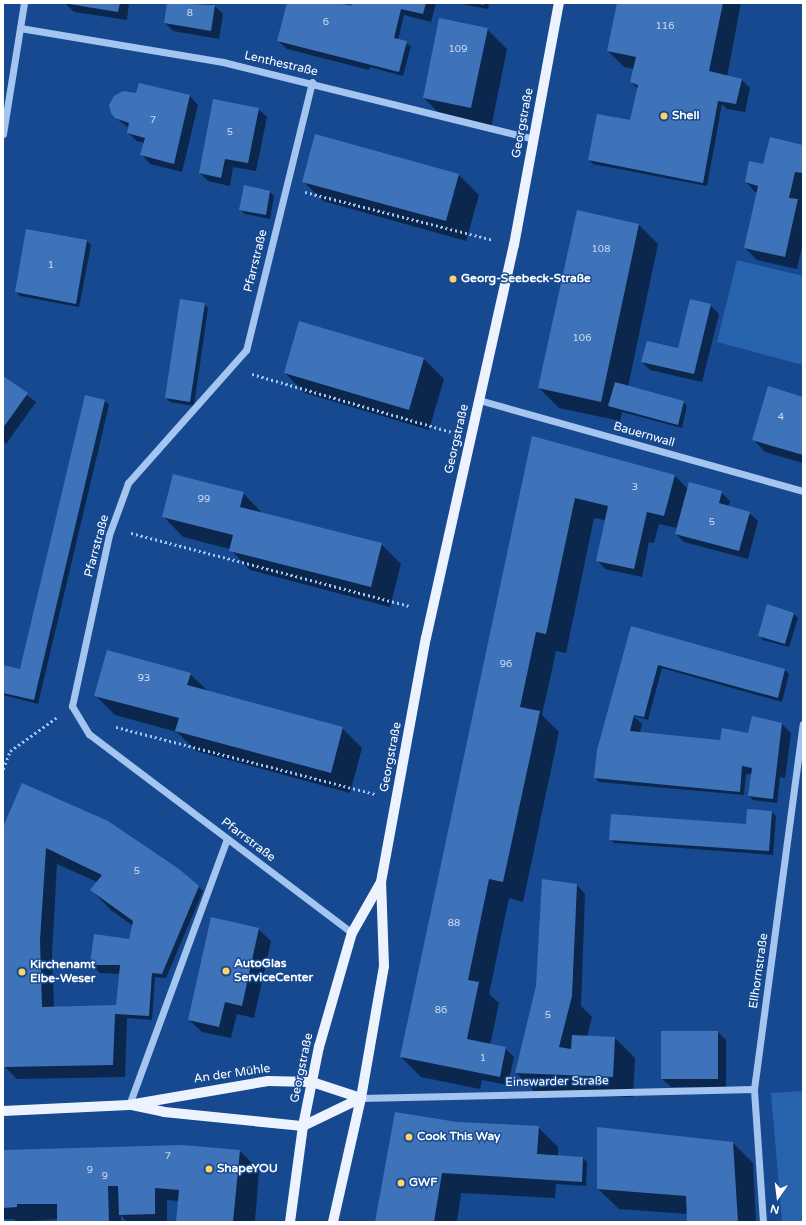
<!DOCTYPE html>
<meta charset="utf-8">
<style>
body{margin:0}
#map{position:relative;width:806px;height:1225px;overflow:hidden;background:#164990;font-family:"Varela Round",sans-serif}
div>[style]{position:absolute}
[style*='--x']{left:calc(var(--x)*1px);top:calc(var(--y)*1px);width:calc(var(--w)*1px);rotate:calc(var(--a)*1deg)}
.green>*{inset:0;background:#2863ae}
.shadow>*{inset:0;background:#0007}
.building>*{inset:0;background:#3e73b9}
.path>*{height:2.5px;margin-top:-1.25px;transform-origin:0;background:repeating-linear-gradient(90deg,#a3c5f0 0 2px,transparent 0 5px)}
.minor>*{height:7px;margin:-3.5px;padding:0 3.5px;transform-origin:3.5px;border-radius:3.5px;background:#a3c5f0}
.major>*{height:10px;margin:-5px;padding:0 5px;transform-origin:5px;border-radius:5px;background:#ecf3ff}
.dots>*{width:11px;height:11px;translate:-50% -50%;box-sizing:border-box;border:2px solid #164990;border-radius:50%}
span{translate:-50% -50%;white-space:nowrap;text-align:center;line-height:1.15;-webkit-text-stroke:3px #164990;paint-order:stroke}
.number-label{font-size:10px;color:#cfdcee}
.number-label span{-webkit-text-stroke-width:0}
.street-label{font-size:12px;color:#fff}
.poi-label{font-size:12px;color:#fff;font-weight:700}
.left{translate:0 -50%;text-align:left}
.frame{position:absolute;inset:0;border:4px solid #fff;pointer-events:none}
.north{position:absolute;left:758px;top:1177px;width:40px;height:40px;-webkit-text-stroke:3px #164990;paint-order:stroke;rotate:194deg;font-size:11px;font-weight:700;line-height:16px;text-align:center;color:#fff}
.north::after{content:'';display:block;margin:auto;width:14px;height:18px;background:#fff;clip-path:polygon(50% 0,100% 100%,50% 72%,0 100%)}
</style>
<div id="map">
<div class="green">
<div style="clip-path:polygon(737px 260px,803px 276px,803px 365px,717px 342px)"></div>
<div style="clip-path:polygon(803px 1091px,803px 1222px,782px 1222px,771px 1093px)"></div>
</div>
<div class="shadow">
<div style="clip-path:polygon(65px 3px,129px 3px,127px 20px,74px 12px)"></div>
<div style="clip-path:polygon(168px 3px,211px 3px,215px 6px,223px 14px,219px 39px,173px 31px,165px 23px)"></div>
<div style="clip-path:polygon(288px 3px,335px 3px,352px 7px,353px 3px,436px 3px,431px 22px,404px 15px,398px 40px,411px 46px,403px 76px,370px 67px,369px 70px,287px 49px,278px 41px)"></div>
<div style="clip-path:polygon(456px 3px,489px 3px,488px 9px)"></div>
<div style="clip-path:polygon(618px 3px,741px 3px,727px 77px,742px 80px,750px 88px,745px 112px,727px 109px,722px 104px,707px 186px,593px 164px,589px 160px,631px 121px,638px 89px,631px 82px,634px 69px,624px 67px,608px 51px)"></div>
<div style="clip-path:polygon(487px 29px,507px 49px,491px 128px,444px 118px,424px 98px)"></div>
<div style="clip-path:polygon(140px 84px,190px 96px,198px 105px,182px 172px,150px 164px,142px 155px,145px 143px,137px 141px,128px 133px,129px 128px,116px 118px,137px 94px)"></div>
<div style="clip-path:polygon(258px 109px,267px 117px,256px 171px,233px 167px,230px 186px,208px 181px,200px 173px)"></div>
<div style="clip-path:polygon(316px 135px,459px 175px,479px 195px,466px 241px,323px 201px,303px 181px)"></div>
<div style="clip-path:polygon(803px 146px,803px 242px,797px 269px,757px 260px,745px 248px,757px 194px,746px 182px,764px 166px)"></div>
<div style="clip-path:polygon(245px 186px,270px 192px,274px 196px,270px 219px,245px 214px,241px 210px)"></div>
<div style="clip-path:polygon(638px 224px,658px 244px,628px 387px,683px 402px,687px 406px,682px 428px,622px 412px,620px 421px,559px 408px,539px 388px)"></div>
<div style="clip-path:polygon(87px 241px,91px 245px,79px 307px,20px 296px,16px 292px)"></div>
<div style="clip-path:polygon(204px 304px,208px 308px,194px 406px,170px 402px,166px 398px)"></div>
<div style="clip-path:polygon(710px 305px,719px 314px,702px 382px,650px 370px,642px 362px,679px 349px)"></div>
<div style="clip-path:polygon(300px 323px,424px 359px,444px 379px,429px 430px,305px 393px,285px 373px)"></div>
<div style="clip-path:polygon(3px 377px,36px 402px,6px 444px,3px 441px)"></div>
<div style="clip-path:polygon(803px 398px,803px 463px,765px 452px,753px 439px)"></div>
<div style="clip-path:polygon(105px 401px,109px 405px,38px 704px,3px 695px,3px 666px,21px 670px)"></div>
<div style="clip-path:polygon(533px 438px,675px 476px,688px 489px,721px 492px,730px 501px,728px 507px,749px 513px,758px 521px,748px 559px,684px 542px,676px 534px,677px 528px,659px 524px,654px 543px,649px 542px,642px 577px,605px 569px,597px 560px,605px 520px,594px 518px,566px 653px,556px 651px,542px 715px,559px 732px,523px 902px,509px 898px,489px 994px,499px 1003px,490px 1045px,505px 1048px,514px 1057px,508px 1085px,482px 1080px,480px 1089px,421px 1077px,401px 1057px)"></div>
<div style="clip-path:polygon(243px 493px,263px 514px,381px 544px,401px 564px,390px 607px,250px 570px,230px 549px,183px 537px,164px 517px)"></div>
<div style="clip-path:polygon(794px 614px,798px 618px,789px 647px,763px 640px,759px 635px)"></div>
<div style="clip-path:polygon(631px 627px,785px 670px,789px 674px,782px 702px,662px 668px,648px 720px,632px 715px,642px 724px,640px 733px,721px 741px,749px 734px,753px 717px,782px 724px,791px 733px,785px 778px,780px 777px,777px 803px,753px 800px,749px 796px,752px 774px,746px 774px,744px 795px,599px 782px,595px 778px)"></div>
<div style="clip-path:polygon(190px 674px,209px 692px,342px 728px,362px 748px,350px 793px,196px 751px,177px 732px,115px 715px,95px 695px)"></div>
<div style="clip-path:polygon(772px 812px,776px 816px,773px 855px,614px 843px,610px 839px,747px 825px)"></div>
<div style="clip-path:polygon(evenodd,3px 829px,178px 869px,203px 891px,166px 978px,155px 977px,152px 1020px,127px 1018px,125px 1077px,17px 1079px,5px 1067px,3px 829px,57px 864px,97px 882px,91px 890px,111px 910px,133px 926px,130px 940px,91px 964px,100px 973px,120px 974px,117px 1007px,54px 1007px,52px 953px,57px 864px)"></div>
<div style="clip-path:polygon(577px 885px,585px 894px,581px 1006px,592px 1017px,587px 1037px,615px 1038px,635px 1058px,633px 1097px,536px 1093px,516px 1073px,537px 987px)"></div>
<div style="clip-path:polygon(258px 929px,271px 941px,254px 1018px,237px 1014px,231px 1038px,202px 1032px,189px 1020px)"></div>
<div style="clip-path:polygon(718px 1032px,726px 1040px,726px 1087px,671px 1087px,662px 1079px)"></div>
<div style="clip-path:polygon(457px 1123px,538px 1127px,558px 1147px,558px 1156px,583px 1158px,587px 1162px,586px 1186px,556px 1184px,555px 1198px,461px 1193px,457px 1222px,376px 1222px)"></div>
<div style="clip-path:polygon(733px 1143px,753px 1163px,756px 1222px,688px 1222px,688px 1214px,619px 1209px,598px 1189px)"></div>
<div style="clip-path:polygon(239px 1150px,259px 1170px,255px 1222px,177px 1222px,179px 1201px,167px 1200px,167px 1222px,127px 1222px,121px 1215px,121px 1222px,58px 1222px,58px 1219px,17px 1222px,14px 1219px,3px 1219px,3px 1151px)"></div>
</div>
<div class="building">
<div style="clip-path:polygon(63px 3px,120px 3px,118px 12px)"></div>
<div style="clip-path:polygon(167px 3px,215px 5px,211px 31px,164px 23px)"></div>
<div style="clip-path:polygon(287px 3px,339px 3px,351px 6px,352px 3px,426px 3px,423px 14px,401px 9px,394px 38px,407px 41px,399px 72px,277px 41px)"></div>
<div style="clip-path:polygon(475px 3px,484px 3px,484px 5px)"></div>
<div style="clip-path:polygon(617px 3px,723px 3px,709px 71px,742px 79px,736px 104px,718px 101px,703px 183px,588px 160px,597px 114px,630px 120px,638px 85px,630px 82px,636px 57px,607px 51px)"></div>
<div style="clip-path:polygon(439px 18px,488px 28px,471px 108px,423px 98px)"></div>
<div style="clip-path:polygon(139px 83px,190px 95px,174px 164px,140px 155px,145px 138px,127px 133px,129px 123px,115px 118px,111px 113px,109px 105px,114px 96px,123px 91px,136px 93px)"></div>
<div style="clip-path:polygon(213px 99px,259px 108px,248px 163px,225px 159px,221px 178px,199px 173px)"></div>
<div style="clip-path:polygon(315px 134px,459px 174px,446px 221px,302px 182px)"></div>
<div style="clip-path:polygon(770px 137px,803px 145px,803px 173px,795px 172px,789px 198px,798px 199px,785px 257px,744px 248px,758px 186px,745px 182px,749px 161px,763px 164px)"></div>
<div style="clip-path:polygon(244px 185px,270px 191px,266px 215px,239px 210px)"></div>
<div style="clip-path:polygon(577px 210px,639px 224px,601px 402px,538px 388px)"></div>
<div style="clip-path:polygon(26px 229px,87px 240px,76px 304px,15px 292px)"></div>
<div style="clip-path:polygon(180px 299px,205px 303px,190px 402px,165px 398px)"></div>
<div style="clip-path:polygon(690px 299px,711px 304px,694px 374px,641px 362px,647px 341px,678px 348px)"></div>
<div style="clip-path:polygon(299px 321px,424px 358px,409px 410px,284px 373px)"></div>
<div style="clip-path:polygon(3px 376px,28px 393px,3px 428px)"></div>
<div style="clip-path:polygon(615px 382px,684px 401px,678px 425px,608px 406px)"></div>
<div style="clip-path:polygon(768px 386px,803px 397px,803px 455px,752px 440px)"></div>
<div style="clip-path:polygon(85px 395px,105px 400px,34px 700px,3px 693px,3px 665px,20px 669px)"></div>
<div style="clip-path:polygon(532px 436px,675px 475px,664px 516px,647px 512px,634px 569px,596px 561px,608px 506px,575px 498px,546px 634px,536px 632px,520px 707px,540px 711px,503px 882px,489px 879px,468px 980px,479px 982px,467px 1039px,506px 1047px,500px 1077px,400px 1057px)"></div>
<div style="clip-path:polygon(173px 474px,244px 492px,240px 507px,382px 543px,371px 587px,229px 551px,233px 535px,162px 517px)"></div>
<div style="clip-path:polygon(689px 482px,722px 491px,719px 503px,750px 512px,739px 551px,675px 534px)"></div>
<div style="clip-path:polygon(767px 604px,794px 613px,785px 644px,758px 636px)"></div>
<div style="clip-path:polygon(631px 626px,785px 669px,778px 698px,658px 665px,644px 717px,634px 715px,630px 731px,720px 740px,722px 728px,748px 733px,752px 716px,782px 723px,773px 799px,748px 796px,752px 768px,742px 766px,740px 792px,594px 778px,597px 750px)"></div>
<div style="clip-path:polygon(107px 650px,191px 673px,187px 685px,343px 727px,331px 773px,175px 731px,179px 718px,94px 696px)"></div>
<div style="clip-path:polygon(evenodd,22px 783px,108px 821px,179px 869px,199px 886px,162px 974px,152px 973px,149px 1016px,115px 1014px,113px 1065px,4px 1067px,3px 827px,22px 783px,46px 848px,102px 875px,90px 890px,133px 921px,129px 939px,94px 934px,90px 965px,120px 965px,116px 1005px,42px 1007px,40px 940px,46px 848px)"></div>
<div style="clip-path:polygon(747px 809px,772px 811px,769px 851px,609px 840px,611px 814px,746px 824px)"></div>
<div style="clip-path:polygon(542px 879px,577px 884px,572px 996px,559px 1047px,571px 1049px,572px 1035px,615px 1037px,613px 1077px,515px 1073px,536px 986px)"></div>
<div style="clip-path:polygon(211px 917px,259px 928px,242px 1006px,225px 1002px,219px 1027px,188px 1020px)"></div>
<div style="clip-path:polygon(661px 1031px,718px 1031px,718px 1079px,661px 1079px)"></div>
<div style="clip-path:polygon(395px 1112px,457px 1122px,539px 1126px,537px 1154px,583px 1157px,582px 1182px,442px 1173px,434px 1222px,375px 1222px)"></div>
<div style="clip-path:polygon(597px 1127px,733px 1142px,738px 1222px,687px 1222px,686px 1196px,597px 1189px)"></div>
<div style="clip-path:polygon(183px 1145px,240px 1150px,233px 1222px,176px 1222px,179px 1190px,155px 1188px,155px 1214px,119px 1215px,118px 1186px,108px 1186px,109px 1222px,57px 1222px,57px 1204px,17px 1204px,17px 1207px,3px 1208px,3px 1150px)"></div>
</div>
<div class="path">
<div style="--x:305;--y:192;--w:195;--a:14.3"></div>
<div style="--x:252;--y:374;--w:207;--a:16.2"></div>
<div style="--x:131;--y:533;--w:288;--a:14.7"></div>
<div style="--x:116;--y:727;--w:268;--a:14.5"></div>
<div style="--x:3;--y:769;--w:19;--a:-69"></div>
<div style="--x:10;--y:751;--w:57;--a:-35.7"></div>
</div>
<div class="minor">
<div style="--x:20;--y:28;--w:206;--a:9.5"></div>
<div style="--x:223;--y:62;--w:320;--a:13.9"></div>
<div style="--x:312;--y:82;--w:276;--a:103.8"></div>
<div style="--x:246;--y:350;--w:178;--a:131.6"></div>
<div style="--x:128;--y:483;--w:55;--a:110.1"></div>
<div style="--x:109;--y:535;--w:175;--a:102.2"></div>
<div style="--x:72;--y:706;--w:33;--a:59"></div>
<div style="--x:89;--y:734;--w:330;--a:37.1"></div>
<div style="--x:3;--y:134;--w:133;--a:-80.9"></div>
<div style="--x:479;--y:400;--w:337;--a:15.7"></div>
<div style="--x:361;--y:1098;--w:393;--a:-1.3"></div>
<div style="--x:129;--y:1105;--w:284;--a:-69.8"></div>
<div style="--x:763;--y:1222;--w:133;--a:-93.9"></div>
<div style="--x:754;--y:1089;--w:368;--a:-82.4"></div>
</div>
<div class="major">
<div style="--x:132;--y:1105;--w:33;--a:12"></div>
<div style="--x:164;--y:1112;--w:140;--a:5.8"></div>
<div style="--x:303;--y:1126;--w:64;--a:-25.8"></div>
<div style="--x:3;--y:1111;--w:126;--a:-2.7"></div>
<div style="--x:129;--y:1105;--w:141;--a:-9.8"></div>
<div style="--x:268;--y:1081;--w:44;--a:1.3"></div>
<div style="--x:312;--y:1082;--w:52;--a:18.1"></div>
<div style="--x:290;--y:1222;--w:97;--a:-82.3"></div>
<div style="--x:303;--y:1126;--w:81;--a:-78.6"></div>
<div style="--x:319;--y:1047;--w:119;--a:-73.9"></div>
<div style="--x:352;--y:933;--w:59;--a:-60.4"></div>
<div style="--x:333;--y:1222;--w:127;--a:-77.3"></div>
<div style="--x:361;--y:1098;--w:134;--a:-80.1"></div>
<div style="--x:384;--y:966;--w:84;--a:-92"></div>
<div style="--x:381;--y:882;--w:248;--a:-79.6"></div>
<div style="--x:426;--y:638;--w:403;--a:-77.4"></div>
<div style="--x:514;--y:245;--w:246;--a:-79.5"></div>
</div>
<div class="dots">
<div style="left:664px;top:116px;background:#ffd462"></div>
<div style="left:453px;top:279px;background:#ffd462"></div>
<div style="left:226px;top:971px;background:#ffd462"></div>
<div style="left:22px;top:972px;background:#ffd462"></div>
<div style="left:409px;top:1137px;background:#ffd462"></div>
<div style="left:209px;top:1169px;background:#ffd462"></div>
<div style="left:401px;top:1183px;background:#ffd462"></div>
</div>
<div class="number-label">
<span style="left:190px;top:14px">8</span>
<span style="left:326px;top:23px">6</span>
<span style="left:665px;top:27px">116</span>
<span style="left:458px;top:50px">109</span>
<span style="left:153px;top:121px">7</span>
<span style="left:230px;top:133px">5</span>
<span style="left:601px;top:250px">108</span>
<span style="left:51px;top:266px">1</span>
<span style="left:582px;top:339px">106</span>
<span style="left:781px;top:418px">4</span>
<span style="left:635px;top:488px">3</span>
<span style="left:204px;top:500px">99</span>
<span style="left:712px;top:523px">5</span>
<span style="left:506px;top:665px">96</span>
<span style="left:144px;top:679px">93</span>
<span style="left:137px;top:872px">5</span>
<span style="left:454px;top:924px">88</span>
<span style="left:441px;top:1011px">86</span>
<span style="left:548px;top:1016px">5</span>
<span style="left:483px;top:1059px">1</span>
<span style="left:168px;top:1157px">7</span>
<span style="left:90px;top:1171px">9</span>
<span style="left:105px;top:1177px">9</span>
</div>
<div class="street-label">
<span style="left:281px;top:64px;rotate:13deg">Lenthestraße</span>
<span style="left:523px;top:123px;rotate:-79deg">Georgstraße</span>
<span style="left:256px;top:261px;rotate:-76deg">Pfarrstraße</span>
<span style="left:644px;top:435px;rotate:16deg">Bauernwall</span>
<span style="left:457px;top:439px;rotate:-77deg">Georgstraße</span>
<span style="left:97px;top:546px;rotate:-75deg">Pfarrstraße</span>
<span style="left:391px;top:757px;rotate:-79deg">Georgstraße</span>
<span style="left:248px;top:840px;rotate:37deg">Pfarrstraße</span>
<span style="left:759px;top:971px;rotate:-82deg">Ellhornstraße</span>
<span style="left:302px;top:1068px;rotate:-78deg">Georgstraße</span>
<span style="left:232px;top:1074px;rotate:-8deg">An der Mühle</span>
<span style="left:557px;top:1082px;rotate:-1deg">Einswarder Straße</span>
</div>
<div class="poi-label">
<span class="left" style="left:672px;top:116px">Shell</span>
<span class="left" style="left:461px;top:279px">Georg-Seebeck-Straße</span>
<span class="left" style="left:234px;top:971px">AutoGlas<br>ServiceCenter</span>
<span class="left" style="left:30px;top:972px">Kirchenamt<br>Elbe-Weser</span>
<span class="left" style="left:417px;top:1137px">Cook This Way</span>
<span class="left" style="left:217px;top:1169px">ShapeYOU</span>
<span class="left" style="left:409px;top:1183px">GWF</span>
</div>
<div class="frame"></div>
<div class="north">N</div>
</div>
